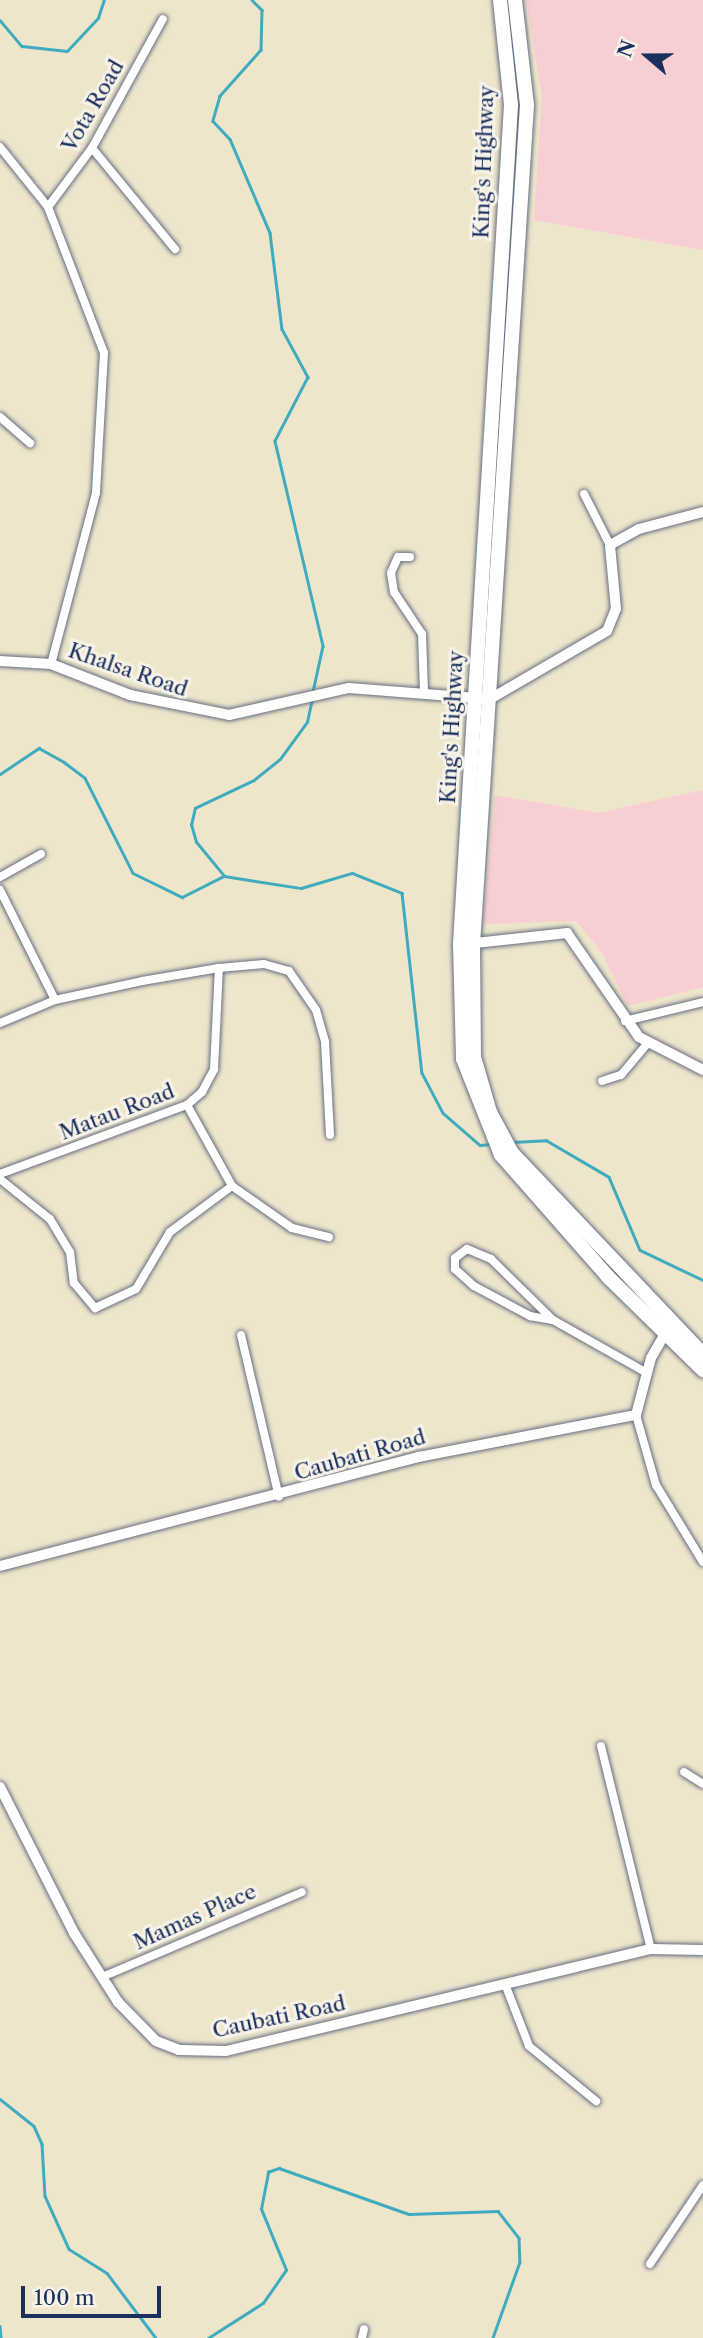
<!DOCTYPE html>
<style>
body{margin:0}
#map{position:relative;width:703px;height:2338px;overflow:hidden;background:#eee6cb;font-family:"Libre Caslon Text",serif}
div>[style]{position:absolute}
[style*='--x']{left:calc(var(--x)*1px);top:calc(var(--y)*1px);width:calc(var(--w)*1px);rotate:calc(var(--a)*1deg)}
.built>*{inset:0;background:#f7cfd2}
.stream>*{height:2.5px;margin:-1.25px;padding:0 1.25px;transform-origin:1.25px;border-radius:1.25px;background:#3fabbf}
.roads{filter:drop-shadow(0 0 2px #656f84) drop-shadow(0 0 2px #656f84)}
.street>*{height:8px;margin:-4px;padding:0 4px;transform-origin:4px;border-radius:4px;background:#fff}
.secondary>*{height:10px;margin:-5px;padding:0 5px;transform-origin:5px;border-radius:5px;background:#fff}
.highway>*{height:14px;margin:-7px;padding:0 7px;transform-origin:7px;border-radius:7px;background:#fff}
span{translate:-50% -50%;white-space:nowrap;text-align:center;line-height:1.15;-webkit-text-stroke:6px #f7f3e8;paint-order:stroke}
.street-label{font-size:21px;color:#1b2f5e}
.north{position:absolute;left:612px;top:21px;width:70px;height:70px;-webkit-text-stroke:5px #f7f3e8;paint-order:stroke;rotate:290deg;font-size:19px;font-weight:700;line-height:28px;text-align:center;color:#1b2f5e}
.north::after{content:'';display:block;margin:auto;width:24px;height:32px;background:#1b2f5e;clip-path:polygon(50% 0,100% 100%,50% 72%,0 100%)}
.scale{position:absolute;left:21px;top:2286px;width:140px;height:32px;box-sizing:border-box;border:4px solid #1b2f5e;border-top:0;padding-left:9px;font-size:21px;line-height:24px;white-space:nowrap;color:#1b2f5e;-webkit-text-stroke:5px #f7f3e8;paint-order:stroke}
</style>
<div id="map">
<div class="built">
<div style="clip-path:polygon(526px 0,703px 0,703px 250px,534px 220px,542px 96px)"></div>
<div style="clip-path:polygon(703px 790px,703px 987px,628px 1006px,602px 953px,576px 921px,483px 924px,495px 795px,598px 813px)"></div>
</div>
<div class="stream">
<div style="--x:252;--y:0;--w:14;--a:45"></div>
<div style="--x:262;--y:10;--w:40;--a:91.4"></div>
<div style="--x:261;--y:50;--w:62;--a:131.7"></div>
<div style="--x:220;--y:96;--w:26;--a:106"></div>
<div style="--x:213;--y:121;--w:25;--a:47"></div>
<div style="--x:230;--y:139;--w:102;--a:66.9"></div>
<div style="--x:270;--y:233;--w:97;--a:82.9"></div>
<div style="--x:282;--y:329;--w:55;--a:61.6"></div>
<div style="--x:308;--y:377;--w:72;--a:117.3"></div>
<div style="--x:275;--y:441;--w:211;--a:76.8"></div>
<div style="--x:323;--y:646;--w:47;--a:102.3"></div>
<div style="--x:0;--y:20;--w:34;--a:50"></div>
<div style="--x:22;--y:46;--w:45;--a:6.3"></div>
<div style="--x:67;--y:51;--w:45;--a:-46.8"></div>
<div style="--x:98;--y:18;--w:19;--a:-72"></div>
<div style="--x:0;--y:774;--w:47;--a:-33.7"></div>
<div style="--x:39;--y:748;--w:29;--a:29"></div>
<div style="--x:64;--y:762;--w:26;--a:37"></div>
<div style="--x:85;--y:778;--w:106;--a:63.2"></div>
<div style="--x:133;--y:873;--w:55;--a:26.1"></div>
<div style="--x:182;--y:897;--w:47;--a:-26.6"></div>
<div style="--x:224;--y:876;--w:78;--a:8.9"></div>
<div style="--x:301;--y:888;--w:53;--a:-16.4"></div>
<div style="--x:352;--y:873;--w:54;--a:21.8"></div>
<div style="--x:402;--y:893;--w:181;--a:83.7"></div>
<div style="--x:422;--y:1073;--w:45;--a:62.3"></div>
<div style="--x:443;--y:1113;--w:49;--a:40.9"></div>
<div style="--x:480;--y:1145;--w:11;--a:-5"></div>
<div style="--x:224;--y:876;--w:44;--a:-129.5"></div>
<div style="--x:196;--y:842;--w:18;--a:-106"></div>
<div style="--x:191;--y:825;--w:17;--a:-77"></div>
<div style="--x:195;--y:808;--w:65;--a:-25.4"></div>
<div style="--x:254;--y:780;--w:33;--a:-39"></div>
<div style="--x:280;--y:759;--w:46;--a:-53.9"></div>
<div style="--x:307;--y:722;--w:24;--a:-78"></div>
<div style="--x:512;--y:1142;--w:34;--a:-3"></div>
<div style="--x:546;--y:1140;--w:73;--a:30.4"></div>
<div style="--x:609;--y:1177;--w:79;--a:67"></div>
<div style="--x:640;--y:1250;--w:70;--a:25.5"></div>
<div style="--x:0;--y:2099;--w:43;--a:38.5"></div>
<div style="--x:34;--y:2126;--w:20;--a:66"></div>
<div style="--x:42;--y:2144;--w:52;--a:86.7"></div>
<div style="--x:45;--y:2196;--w:58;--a:65.6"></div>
<div style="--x:69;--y:2249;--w:45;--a:32.3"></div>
<div style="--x:107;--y:2273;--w:81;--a:53"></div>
<div style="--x:0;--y:2326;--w:12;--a:85"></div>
<div style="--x:208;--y:2338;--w:65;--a:-32.5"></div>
<div style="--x:263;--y:2303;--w:40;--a:-55.1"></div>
<div style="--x:286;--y:2270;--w:66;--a:-112.3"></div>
<div style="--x:261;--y:2209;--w:38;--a:-79"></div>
<div style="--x:268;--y:2172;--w:12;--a:-20"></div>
<div style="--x:279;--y:2168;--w:138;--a:19.5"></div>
<div style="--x:409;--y:2214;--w:89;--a:-1.9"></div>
<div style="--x:498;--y:2211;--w:34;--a:52"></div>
<div style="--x:519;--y:2238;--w:24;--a:88"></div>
<div style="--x:520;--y:2262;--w:81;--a:109.6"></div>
</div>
<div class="roads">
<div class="street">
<div style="--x:0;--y:147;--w:77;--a:51.3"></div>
<div style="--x:48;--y:207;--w:156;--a:69"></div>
<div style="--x:104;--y:353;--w:140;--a:93.3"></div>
<div style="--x:96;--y:493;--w:177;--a:104.7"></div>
<div style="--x:92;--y:148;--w:131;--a:50.6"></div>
<div style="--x:48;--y:207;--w:74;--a:-53.3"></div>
<div style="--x:92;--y:148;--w:147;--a:-61.2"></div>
<div style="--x:0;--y:417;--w:40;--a:41"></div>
<div style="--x:584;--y:494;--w:57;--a:63"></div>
<div style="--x:410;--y:557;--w:12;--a:180"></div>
<div style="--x:398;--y:557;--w:17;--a:114"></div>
<div style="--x:391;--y:573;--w:19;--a:81"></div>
<div style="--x:394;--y:592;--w:50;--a:56.3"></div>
<div style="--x:422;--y:634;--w:58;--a:88"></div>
<div style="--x:0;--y:877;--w:47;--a:-29.3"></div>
<div style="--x:0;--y:890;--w:123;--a:63.4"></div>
<div style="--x:625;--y:1021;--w:80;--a:-13.7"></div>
<div style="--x:0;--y:1023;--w:60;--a:-22.7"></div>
<div style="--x:55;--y:1000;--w:89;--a:-12.3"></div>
<div style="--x:142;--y:981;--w:78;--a:-9.6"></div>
<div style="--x:219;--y:968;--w:45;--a:-5.1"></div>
<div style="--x:264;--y:964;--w:26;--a:16"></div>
<div style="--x:289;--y:971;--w:47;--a:55.3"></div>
<div style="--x:316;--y:1010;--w:33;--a:74"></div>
<div style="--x:325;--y:1042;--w:93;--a:86.9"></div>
<div style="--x:602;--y:1081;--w:20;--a:-18"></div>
<div style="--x:621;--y:1075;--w:40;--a:-50"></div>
<div style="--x:187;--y:1105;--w:93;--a:60.9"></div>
<div style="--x:232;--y:1186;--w:73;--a:35"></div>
<div style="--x:292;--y:1228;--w:38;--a:14"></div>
<div style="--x:0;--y:1174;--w:199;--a:-20.3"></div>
<div style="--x:187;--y:1105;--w:20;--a:-41"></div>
<div style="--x:202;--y:1092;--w:26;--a:-62"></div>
<div style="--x:214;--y:1069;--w:101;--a:-87.2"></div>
<div style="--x:0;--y:1179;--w:64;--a:38.7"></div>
<div style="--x:50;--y:1219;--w:39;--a:59"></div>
<div style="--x:70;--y:1252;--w:31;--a:83"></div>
<div style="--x:74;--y:1283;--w:33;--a:50"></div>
<div style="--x:95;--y:1308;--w:45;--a:-24.9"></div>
<div style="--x:136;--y:1289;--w:66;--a:-59.2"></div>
<div style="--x:170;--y:1232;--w:77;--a:-36.6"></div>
<div style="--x:553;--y:1320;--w:87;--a:-135.5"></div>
<div style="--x:491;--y:1259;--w:26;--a:-157"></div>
<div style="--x:467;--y:1249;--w:15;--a:143"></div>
<div style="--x:455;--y:1258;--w:11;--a:90"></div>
<div style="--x:455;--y:1269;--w:25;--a:42"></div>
<div style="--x:474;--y:1286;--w:64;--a:28.2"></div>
<div style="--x:530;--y:1316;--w:23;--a:10"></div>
<div style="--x:553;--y:1320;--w:108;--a:29.4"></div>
<div style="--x:241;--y:1335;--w:166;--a:76.8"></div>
<div style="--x:636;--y:1415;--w:73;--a:74.1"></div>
<div style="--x:656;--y:1485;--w:90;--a:58.6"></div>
<div style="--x:601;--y:1746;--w:209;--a:76.2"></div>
<div style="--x:684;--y:1772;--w:22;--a:32"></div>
<div style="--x:102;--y:1977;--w:217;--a:-23"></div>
<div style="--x:505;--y:1984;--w:66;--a:68.8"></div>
<div style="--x:529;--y:2046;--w:87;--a:39.4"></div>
<div style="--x:650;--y:2264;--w:95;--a:-56.1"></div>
<div style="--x:362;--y:2338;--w:9;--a:-77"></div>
</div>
<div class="secondary">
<div style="--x:0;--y:661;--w:51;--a:3.4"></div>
<div style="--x:51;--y:664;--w:85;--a:21.4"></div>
<div style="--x:130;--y:695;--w:101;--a:11.4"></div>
<div style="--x:229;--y:715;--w:123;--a:-12.7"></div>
<div style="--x:349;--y:688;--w:141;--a:4.5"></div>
<div style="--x:490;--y:699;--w:135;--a:-30.2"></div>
<div style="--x:607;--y:631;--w:24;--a:-68"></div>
<div style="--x:616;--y:609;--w:64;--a:-95.4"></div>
<div style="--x:610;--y:545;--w:33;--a:-29"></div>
<div style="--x:639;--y:529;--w:66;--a:-14.9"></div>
<div style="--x:466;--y:944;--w:102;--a:-6.2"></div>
<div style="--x:567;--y:933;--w:126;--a:55.3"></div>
<div style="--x:639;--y:1037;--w:72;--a:27.3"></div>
<div style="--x:0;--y:1566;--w:433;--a:-14.6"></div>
<div style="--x:419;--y:1457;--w:221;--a:-11"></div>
<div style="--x:636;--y:1415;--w:59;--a:-75.3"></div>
<div style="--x:651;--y:1358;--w:34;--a:-60"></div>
<div style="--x:0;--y:1787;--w:164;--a:63.1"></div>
<div style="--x:74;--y:1933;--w:82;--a:57.5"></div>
<div style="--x:118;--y:2002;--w:54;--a:45.7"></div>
<div style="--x:156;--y:2041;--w:25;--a:21"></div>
<div style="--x:179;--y:2050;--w:47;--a:1.2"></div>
<div style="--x:226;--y:2051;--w:437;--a:-13.5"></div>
<div style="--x:651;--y:1949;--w:52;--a:1.1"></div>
</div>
<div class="highway">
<div style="--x:500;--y:0;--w:106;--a:84"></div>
<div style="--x:511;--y:105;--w:841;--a:93.48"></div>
<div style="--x:460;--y:944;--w:115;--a:88.5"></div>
<div style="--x:463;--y:1059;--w:103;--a:68.4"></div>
<div style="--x:501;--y:1155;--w:164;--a:48.7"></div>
<div style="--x:609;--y:1278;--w:132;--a:44.4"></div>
<div style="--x:515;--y:0;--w:106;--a:83.5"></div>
<div style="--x:527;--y:105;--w:841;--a:93.68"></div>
<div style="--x:473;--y:944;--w:113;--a:89.5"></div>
<div style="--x:474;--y:1057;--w:57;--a:73.8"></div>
<div style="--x:490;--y:1112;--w:47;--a:61.8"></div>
<div style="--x:512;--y:1153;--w:277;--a:46.5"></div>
</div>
</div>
<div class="street-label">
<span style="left:93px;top:106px;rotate:-60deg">Vota Road</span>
<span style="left:484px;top:162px;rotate:-88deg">King's Highway</span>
<span style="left:128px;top:670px;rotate:19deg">Khalsa Road</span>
<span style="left:452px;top:727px;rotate:-87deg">King's Highway</span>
<span style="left:117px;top:1112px;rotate:-21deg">Matau Road</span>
<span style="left:360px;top:1455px;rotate:-16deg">Caubati Road</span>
<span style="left:195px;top:1917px;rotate:-24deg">Mamas Place</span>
<span style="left:279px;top:2017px;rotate:-12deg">Caubati Road</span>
</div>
<div class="north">N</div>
<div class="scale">100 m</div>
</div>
